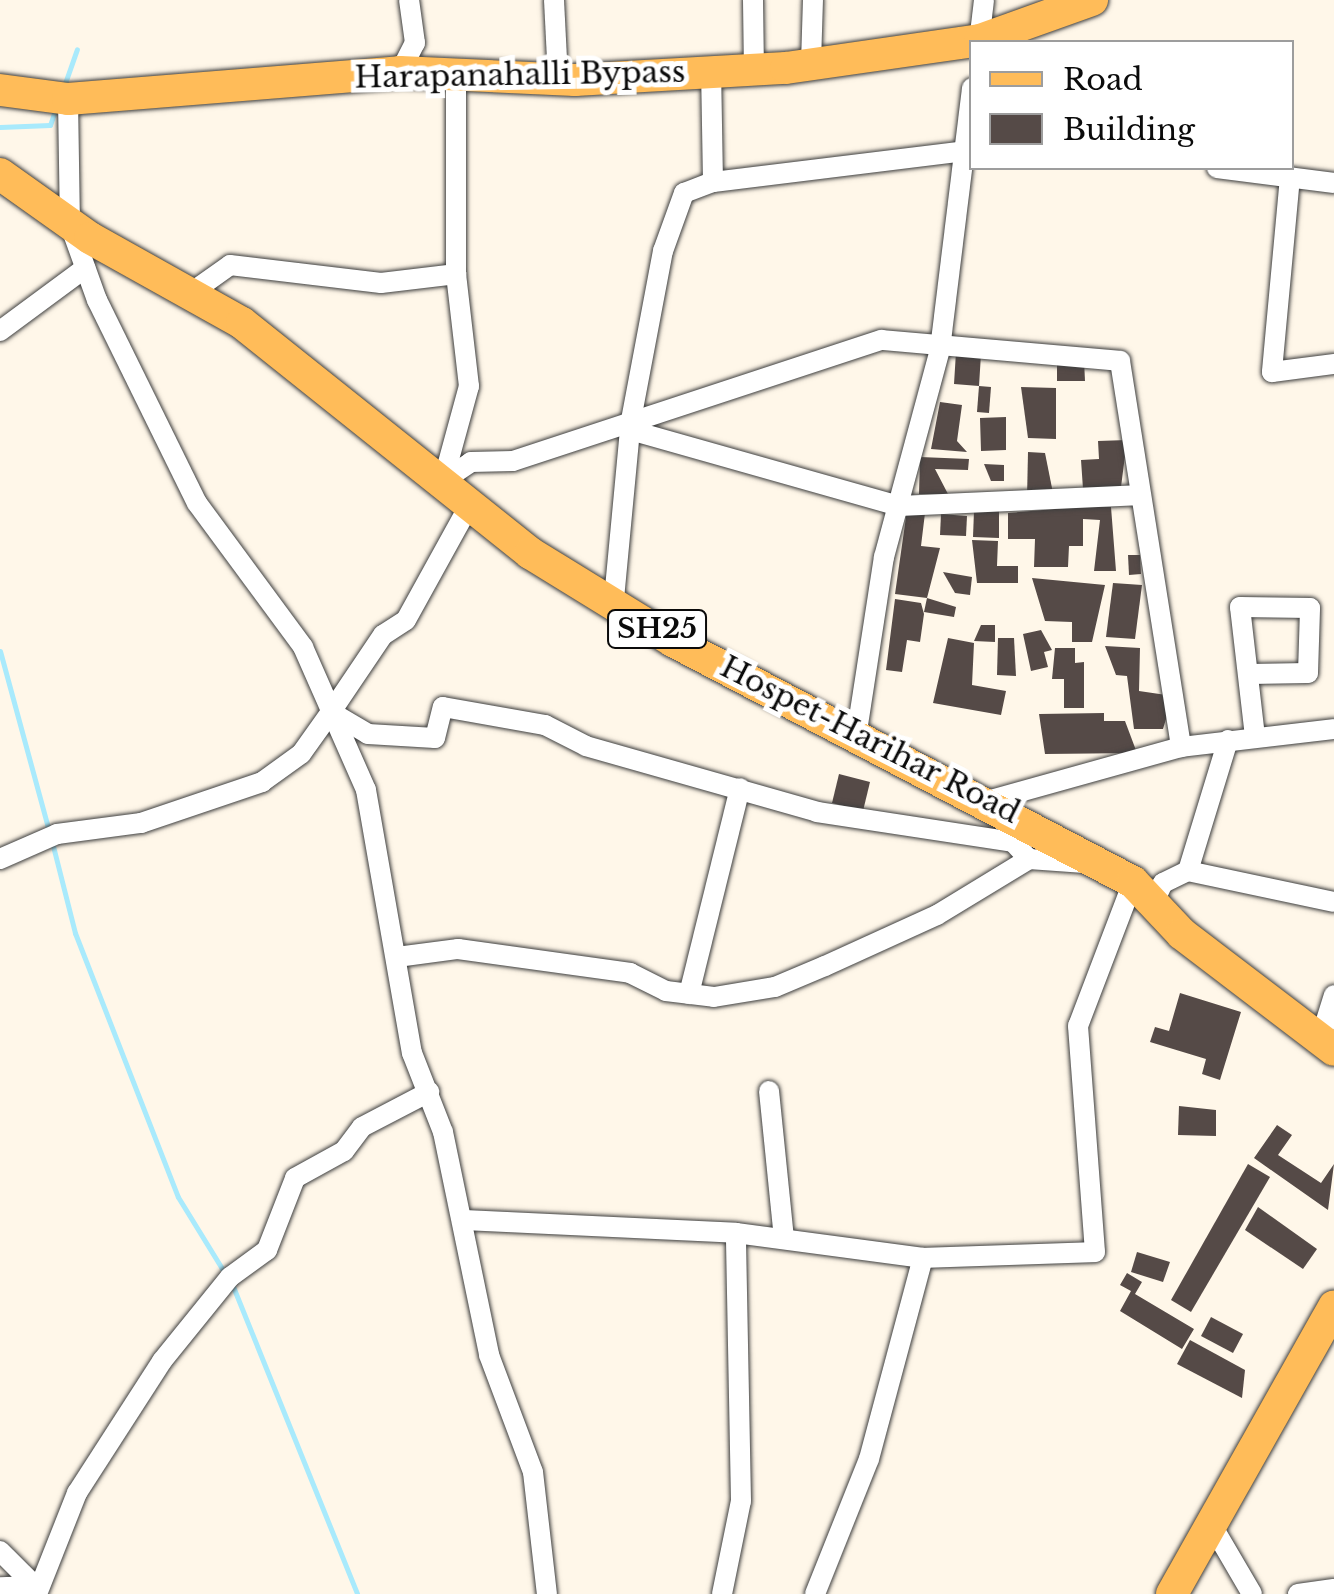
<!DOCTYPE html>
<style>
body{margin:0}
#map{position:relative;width:1334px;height:1594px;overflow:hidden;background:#fff7e9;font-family:"Libre Baskerville",serif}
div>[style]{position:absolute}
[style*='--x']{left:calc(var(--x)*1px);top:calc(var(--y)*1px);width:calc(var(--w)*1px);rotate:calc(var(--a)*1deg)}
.stream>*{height:5px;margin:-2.5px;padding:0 2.5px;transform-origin:2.5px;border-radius:2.5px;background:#a9eafc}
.building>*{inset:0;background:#554a47}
.roads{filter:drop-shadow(0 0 2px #3e3e3e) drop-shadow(0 0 2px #3e3e3e)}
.street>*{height:20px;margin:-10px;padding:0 10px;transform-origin:10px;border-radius:10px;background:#fff}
.primary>*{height:32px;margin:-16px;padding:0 16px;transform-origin:16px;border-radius:16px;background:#ffbc59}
span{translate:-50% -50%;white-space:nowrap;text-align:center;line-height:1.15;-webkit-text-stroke:10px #fff;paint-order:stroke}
.shield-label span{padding:2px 8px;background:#fff;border:2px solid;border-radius:8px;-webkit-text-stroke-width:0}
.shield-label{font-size:28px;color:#0b0b0b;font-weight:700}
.street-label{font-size:30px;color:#0b0b0b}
.legend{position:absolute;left:969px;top:40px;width:325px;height:130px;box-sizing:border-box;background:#fff;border:2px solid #9d9d9d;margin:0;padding:12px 18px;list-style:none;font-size:30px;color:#0b0b0b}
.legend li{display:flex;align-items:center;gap:20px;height:50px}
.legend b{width:50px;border:2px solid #9d9d9d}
</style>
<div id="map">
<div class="stream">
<div style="--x:63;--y:89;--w:42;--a:-70.7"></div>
<div style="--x:0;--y:127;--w:50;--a:-2.3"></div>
<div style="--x:50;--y:125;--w:18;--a:-71"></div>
<div style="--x:0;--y:651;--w:187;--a:74.8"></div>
<div style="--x:52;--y:842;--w:94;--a:75.8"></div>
<div style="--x:75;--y:933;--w:283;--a:68.7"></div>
<div style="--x:178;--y:1197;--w:92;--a:58.4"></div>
<div style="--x:232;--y:1284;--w:334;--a:68"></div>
</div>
<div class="building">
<div style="clip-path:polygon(956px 352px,981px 354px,979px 386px,954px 384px)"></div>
<div style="clip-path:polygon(1084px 360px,1085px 381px,1057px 381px,1057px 361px)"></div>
<div style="clip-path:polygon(979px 386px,991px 387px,989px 413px,977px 412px)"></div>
<div style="clip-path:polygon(1021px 387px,1056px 388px,1056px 439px,1028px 438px)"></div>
<div style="clip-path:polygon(940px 402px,962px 405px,957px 441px,967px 452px,931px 449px)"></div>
<div style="clip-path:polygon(1006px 417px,1006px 450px,981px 451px,980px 418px)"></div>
<div style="clip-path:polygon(1127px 440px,1121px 487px,1083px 489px,1081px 460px,1099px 459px,1098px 441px)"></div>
<div style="clip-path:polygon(1028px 452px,1045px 453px,1054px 498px,1027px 498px)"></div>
<div style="clip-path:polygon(920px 457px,969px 459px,968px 470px,935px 469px,948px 494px,919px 494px)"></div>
<div style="clip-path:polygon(984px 464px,1004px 465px,1004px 481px,991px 481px)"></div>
<div style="clip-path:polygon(1079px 507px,1111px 507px,1116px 571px,1094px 571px,1100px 520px,1083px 519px,1083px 546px,1069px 546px,1068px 567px,1034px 567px,1035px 539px,1008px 539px,1008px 513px)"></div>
<div style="clip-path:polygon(907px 510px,925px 513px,921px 546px,940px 548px,927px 598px,895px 594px)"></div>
<div style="clip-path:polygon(974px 511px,999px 511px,999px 538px,973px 537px)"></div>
<div style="clip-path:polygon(941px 514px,967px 516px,966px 536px,940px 535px)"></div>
<div style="clip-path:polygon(972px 540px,998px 541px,997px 566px,1018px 566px,1018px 583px,977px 583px)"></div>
<div style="clip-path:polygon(1128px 555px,1140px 555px,1141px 574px,1129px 575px)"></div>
<div style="clip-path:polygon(943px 572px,972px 577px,970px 595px,955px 593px)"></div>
<div style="clip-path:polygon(1032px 578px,1105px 585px,1092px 642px,1072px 642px,1072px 622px,1045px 621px)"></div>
<div style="clip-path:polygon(1113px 583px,1142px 585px,1135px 639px,1106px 637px)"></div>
<div style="clip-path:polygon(927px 598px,956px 607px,954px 617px,924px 612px)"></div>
<div style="clip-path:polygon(895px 599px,921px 603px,924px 614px,920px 642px,907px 640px,902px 672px,886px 670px)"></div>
<div style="clip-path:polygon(981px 625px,995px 625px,995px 642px,974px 641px)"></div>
<div style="clip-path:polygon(1041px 630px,1052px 650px,1044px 652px,1048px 667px,1031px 671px,1023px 634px)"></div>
<div style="clip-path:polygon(948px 638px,974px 643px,972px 685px,1006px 691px,1001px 715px,933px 703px)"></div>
<div style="clip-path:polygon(998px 638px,1014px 638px,1016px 676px,997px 675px)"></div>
<div style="clip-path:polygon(1105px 646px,1140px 648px,1139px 691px,1173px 696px,1163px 729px,1134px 729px,1127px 676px,1116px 675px)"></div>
<div style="clip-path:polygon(1055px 648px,1075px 648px,1075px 663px,1084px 662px,1084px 708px,1064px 708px,1064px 679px,1052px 679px)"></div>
<div style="clip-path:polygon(1104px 713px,1104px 721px,1125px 721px,1137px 753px,1045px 754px,1039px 714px)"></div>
<div style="clip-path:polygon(839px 774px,870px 782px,863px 811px,832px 803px)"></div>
<div style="clip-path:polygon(1180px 993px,1241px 1012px,1220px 1080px,1202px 1074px,1206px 1059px,1150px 1042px,1155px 1027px,1169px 1031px)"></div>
<div style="clip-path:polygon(1179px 1106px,1216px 1110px,1216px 1136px,1178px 1135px)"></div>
<div style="clip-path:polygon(1277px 1125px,1292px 1135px,1278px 1155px,1321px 1183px,1334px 1164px,1328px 1210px,1254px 1158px)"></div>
<div style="clip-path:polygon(1248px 1164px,1270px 1177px,1191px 1312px,1171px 1300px)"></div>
<div style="clip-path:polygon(1258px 1207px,1317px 1249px,1303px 1269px,1245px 1230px)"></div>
<div style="clip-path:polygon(1137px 1252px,1170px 1262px,1163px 1282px,1131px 1272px)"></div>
<div style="clip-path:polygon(1127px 1273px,1142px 1282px,1135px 1294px,1194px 1329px,1182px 1349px,1120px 1311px,1131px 1291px,1120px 1285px)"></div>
<div style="clip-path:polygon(1211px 1317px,1243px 1334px,1233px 1353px,1201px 1336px)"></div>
<div style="clip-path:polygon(1190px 1340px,1245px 1370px,1242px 1398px,1177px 1364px)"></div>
</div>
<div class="roads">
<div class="street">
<div style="--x:554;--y:0;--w:79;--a:87.1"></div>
<div style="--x:753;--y:0;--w:70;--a:89.2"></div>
<div style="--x:979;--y:42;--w:42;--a:-83.2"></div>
<div style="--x:811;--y:63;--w:63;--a:-88.2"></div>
<div style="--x:400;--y:72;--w:33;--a:-63"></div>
<div style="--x:415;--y:43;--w:43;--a:-97.9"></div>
<div style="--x:456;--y:74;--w:200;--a:90"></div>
<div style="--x:456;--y:274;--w:113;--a:83.4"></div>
<div style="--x:469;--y:386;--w:98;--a:105.3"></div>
<div style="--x:443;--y:481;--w:34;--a:-34"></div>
<div style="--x:471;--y:462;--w:42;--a:-1.4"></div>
<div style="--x:513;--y:461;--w:388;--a:-18.2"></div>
<div style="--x:882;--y:340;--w:239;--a:5"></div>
<div style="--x:1120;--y:361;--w:391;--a:81"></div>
<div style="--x:68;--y:99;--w:126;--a:89.1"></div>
<div style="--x:70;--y:225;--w:80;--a:70.2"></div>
<div style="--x:97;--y:300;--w:226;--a:63.8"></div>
<div style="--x:197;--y:503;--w:179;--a:53.6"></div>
<div style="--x:303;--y:647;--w:156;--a:66.2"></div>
<div style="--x:366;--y:790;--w:267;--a:80.1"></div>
<div style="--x:412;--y:1053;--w:85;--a:68.6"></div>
<div style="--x:443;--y:1132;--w:228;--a:78.3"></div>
<div style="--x:489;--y:1355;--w:125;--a:69.4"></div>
<div style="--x:533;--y:1472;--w:123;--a:83.5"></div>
<div style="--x:1217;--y:168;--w:118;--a:7.3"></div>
<div style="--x:1290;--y:177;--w:196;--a:95.3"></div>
<div style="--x:1272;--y:372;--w:63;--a:-7.4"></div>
<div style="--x:713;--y:182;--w:254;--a:-7"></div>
<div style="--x:195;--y:290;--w:43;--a:-35.5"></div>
<div style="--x:230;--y:265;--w:152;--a:6.8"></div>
<div style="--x:381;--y:283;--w:76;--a:-6.8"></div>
<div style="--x:0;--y:331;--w:106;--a:-36.5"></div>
<div style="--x:630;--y:430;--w:279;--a:15.8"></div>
<div style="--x:898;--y:506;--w:240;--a:-2.6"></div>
<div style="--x:614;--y:599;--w:180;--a:-84.6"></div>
<div style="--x:631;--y:420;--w:172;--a:-79.3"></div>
<div style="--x:663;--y:251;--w:62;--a:-70.1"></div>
<div style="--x:684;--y:193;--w:31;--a:-21"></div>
<div style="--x:713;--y:182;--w:110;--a:-91"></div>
<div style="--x:1250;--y:674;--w:58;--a:-1"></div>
<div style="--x:1308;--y:673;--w:65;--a:-88.2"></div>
<div style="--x:1310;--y:608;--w:70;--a:-179.2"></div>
<div style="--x:1240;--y:607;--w:131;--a:83.4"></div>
<div style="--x:331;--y:712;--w:93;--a:-56"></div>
<div style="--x:383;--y:635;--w:27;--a:-33"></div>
<div style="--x:406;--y:620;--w:132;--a:-61.1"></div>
<div style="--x:857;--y:731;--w:176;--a:-81.2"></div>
<div style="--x:884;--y:557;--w:215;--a:-74.9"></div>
<div style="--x:940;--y:349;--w:263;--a:-83"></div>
<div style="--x:991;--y:800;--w:197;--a:-15.6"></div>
<div style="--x:1181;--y:747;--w:154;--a:-6.7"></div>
<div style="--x:0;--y:859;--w:62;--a:-23.7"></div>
<div style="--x:57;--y:834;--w:85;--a:-7.5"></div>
<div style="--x:141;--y:823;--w:128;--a:-18.7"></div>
<div style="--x:262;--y:782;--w:48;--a:-35.7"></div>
<div style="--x:301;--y:754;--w:52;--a:-54.5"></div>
<div style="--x:331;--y:712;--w:43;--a:30.7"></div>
<div style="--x:368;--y:734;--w:67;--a:3.4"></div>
<div style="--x:435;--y:738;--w:32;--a:-76"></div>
<div style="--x:443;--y:707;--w:104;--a:10"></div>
<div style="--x:545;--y:725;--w:46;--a:27.1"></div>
<div style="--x:586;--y:746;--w:240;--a:15.9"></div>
<div style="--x:817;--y:812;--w:198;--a:8.7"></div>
<div style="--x:1013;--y:842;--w:23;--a:47"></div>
<div style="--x:1188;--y:871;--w:137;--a:-73"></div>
<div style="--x:1153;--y:904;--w:23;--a:-65"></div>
<div style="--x:1163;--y:883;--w:28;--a:-26"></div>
<div style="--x:1188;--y:871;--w:149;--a:12"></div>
<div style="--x:397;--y:957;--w:62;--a:-7.5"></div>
<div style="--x:458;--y:949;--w:174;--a:7.9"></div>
<div style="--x:630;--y:973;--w:40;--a:26.6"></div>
<div style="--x:666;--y:991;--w:48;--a:7.1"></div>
<div style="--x:714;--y:997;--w:62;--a:-9.3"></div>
<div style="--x:775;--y:987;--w:54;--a:-22.8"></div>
<div style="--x:825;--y:966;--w:123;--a:-24.5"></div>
<div style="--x:937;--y:915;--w:108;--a:-31.3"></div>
<div style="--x:1029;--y:859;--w:56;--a:4.1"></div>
<div style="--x:689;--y:994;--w:212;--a:-76.1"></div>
<div style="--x:1320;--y:1040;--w:47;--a:-72.7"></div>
<div style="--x:769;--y:1091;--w:148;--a:84.2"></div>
<div style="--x:464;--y:1220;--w:272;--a:2.7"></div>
<div style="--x:736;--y:1233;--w:189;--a:7.6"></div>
<div style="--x:1210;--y:1522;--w:83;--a:59.7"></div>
<div style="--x:0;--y:1551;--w:49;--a:45"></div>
<div style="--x:35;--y:1586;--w:35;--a:178"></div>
<div style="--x:37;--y:1594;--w:109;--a:-68.4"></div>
<div style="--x:77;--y:1493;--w:157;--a:-57.2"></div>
<div style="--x:162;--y:1361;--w:108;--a:-51"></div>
<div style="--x:230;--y:1277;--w:46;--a:-36.1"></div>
<div style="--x:267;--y:1250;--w:77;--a:-68.7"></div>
<div style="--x:295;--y:1178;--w:56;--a:-28.9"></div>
<div style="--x:344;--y:1151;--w:30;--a:-53"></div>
<div style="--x:362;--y:1127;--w:76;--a:-27.6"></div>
<div style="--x:722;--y:1594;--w:95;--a:-78.5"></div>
<div style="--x:741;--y:1501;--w:268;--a:-91.1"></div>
<div style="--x:815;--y:1594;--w:145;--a:-68.2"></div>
<div style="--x:869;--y:1459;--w:208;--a:-75"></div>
<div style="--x:923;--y:1258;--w:172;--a:-2"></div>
<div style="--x:1095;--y:1252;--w:227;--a:-94.3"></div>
<div style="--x:1078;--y:1026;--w:154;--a:-69.1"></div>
<div style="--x:1298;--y:1594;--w:36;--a:-8"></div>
</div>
<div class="primary">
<div style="--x:0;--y:90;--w:69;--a:7.5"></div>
<div style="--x:68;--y:99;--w:333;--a:-4.6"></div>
<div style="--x:400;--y:72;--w:175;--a:2.6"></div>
<div style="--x:575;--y:80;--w:211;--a:-3.3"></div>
<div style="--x:786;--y:68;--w:196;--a:-8.2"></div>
<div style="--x:980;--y:40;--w:119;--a:-19.7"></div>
<div style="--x:0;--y:174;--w:110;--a:35.4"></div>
<div style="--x:90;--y:238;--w:174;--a:29.2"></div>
<div style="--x:242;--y:323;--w:369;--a:38.6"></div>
<div style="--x:530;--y:553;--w:168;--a:31.6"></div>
<div style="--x:673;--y:641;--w:519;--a:27.65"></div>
<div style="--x:1133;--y:882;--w:71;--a:46.7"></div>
<div style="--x:1182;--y:934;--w:191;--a:37.3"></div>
<div style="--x:1172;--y:1594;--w:330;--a:-60.6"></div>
</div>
</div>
<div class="shield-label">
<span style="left:657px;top:629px">SH25</span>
</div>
<div class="street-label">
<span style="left:520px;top:75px;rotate:-1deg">Harapanahalli Bypass</span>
<span style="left:870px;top:740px;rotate:27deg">Hospet-Harihar Road</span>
</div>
<ul class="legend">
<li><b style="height:12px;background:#ffbc59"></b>Road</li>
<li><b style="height:28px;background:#554a47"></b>Building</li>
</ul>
</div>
